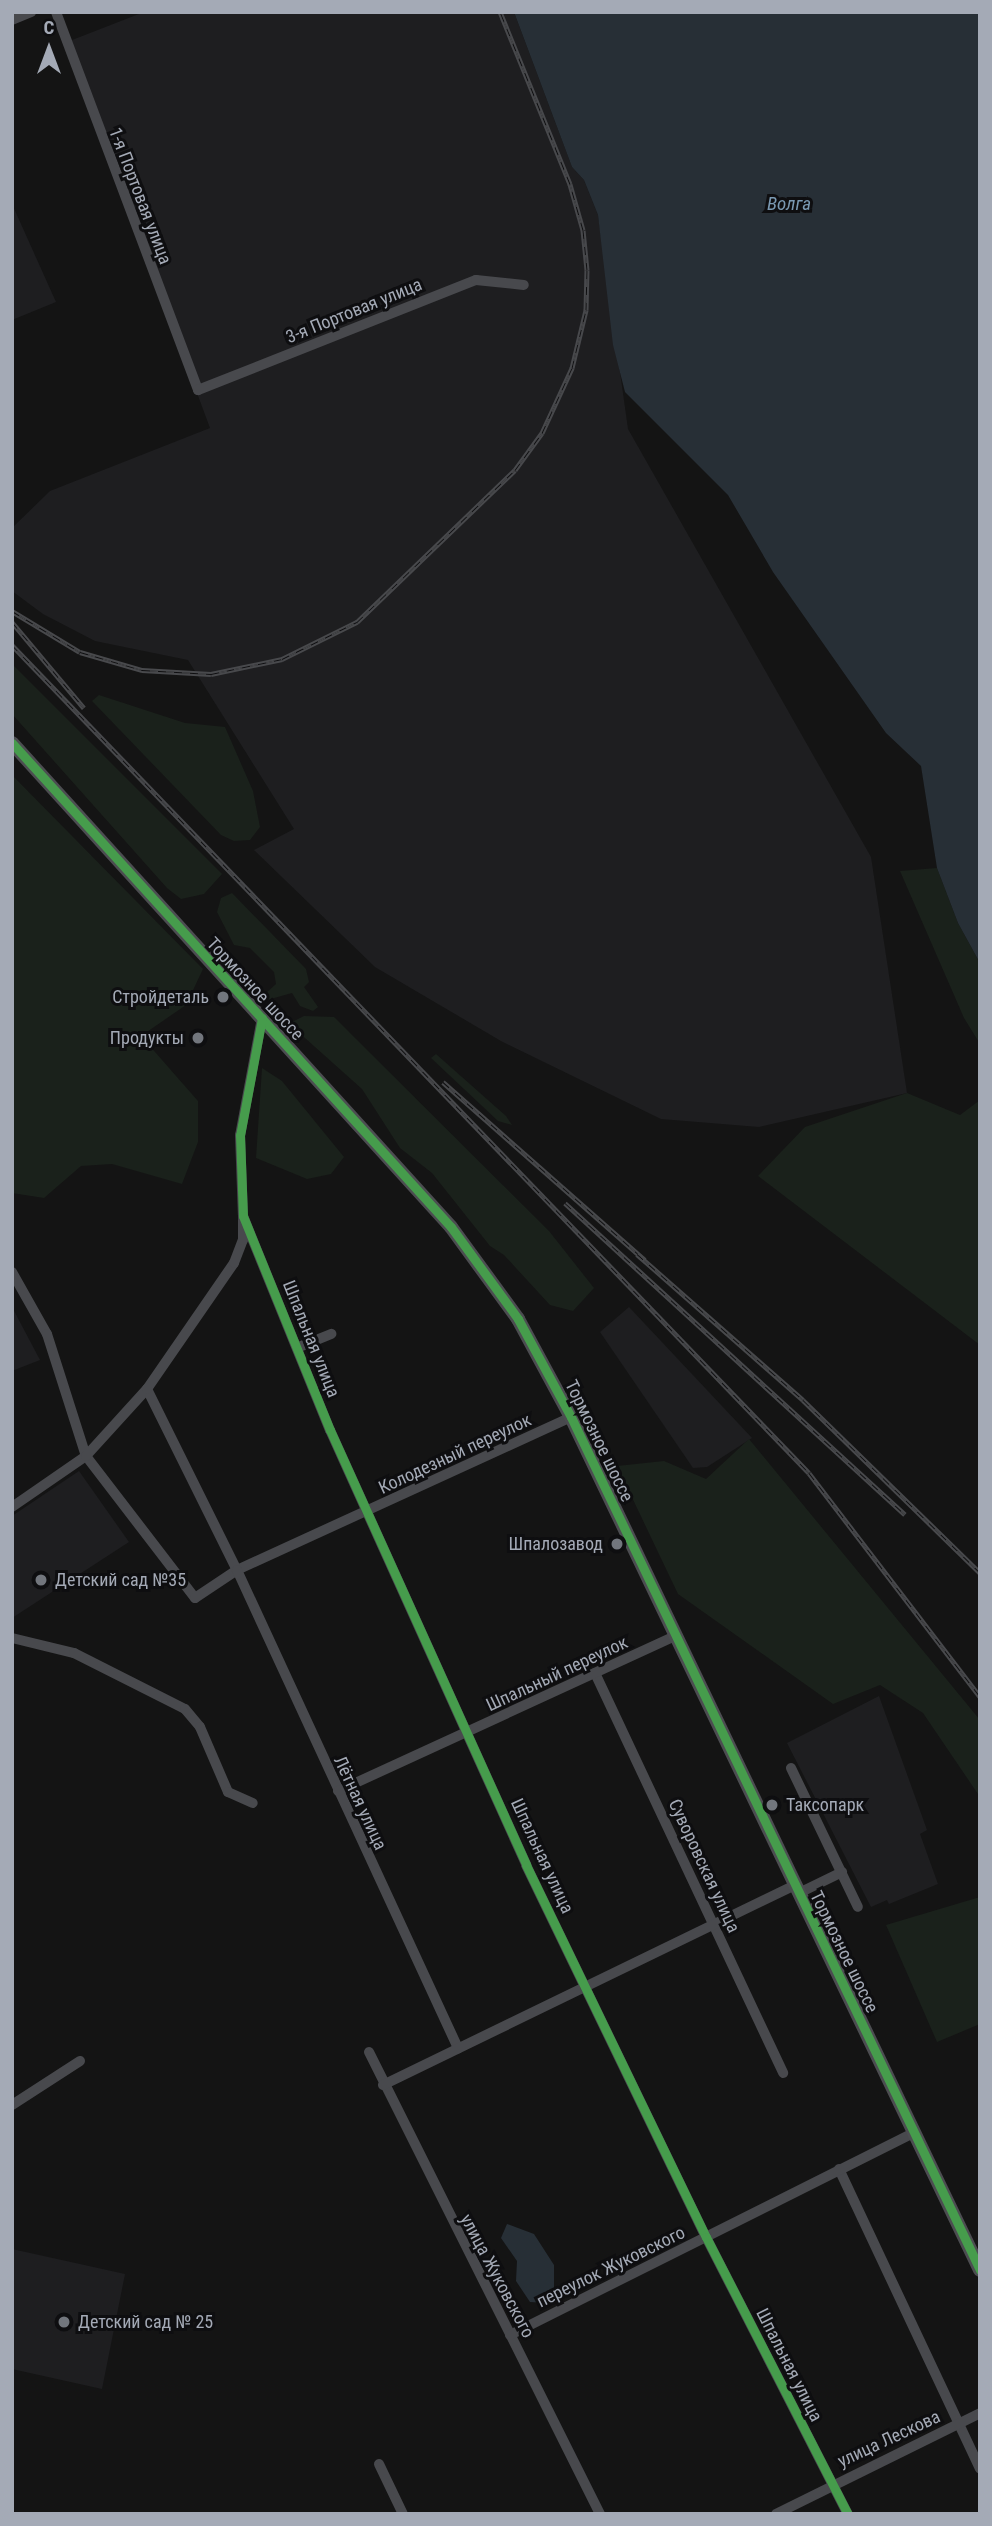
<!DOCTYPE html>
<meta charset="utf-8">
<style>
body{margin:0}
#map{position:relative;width:992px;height:2526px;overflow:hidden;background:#141414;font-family:"Roboto Condensed",sans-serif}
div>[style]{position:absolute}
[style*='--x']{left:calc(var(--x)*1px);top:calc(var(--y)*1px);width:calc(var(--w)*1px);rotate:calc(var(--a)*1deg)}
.built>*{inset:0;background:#1e1e20}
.green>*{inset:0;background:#1a211b}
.water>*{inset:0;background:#272f36}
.street>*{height:10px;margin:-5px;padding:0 5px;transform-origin:5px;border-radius:5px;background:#48494d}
.secondary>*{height:14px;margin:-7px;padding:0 7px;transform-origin:7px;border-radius:7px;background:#4c4d51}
.rail>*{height:5px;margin-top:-2.5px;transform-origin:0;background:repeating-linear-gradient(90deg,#0e0e10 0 8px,#48494c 0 16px);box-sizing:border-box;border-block:2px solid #48494c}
.cycleway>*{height:9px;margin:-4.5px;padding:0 4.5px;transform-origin:4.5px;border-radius:4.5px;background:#469c4c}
.dots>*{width:19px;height:19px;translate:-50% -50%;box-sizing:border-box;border:4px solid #0e0e10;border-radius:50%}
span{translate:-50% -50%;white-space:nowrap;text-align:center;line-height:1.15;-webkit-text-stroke:6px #0e0e10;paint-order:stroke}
.street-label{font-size:18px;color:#a4aab6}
.poi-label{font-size:18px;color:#a4aab6}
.right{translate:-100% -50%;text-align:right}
.left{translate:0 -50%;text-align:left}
.water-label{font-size:19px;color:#7a99b2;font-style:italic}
.frame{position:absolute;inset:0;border:14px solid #a4aab6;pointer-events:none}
.north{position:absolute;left:14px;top:14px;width:70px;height:70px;-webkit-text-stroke:5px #0e0e10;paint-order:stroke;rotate:0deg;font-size:19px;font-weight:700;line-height:28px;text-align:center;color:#a4aab6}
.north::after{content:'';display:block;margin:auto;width:24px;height:32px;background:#a4aab6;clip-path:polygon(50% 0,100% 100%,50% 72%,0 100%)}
</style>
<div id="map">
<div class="built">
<div style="clip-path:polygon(144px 12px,514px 12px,572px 167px,584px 180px,598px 215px,628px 429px,871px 857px,907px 1093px,759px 1127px,661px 1119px,501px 1041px,375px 967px,254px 850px,294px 829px,188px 660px,95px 641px,43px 614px,12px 591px,12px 528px,50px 491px,210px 428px,67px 42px)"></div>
<div style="clip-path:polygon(12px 204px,56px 302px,12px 320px)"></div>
<div style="clip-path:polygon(12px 1307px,40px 1360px,12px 1371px)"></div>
<div style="clip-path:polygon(629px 1307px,752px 1438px,707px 1467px,693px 1468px,600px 1332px)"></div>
<div style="clip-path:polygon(79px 1471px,129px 1542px,12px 1618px,12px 1516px)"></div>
<div style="clip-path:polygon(879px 1696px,927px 1830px,920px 1834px,938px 1884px,889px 1904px,887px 1900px,871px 1907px,787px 1743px)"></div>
<div style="clip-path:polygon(12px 2249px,125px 2274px,102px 2389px,12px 2369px)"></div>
</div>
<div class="green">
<div style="clip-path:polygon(12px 664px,222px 874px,204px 894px,181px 899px,167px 888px,12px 714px)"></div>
<div style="clip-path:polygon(99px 695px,185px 723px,225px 727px,253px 791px,260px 827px,250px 840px,234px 841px,221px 835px,92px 701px)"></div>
<div style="clip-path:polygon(12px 775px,203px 969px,186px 1005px,141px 1036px,198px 1101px,198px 1142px,182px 1184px,112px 1164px,81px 1166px,44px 1198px,12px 1193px)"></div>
<div style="clip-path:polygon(937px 868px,958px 923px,980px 963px,980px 1044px,964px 1018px,900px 871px)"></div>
<div style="clip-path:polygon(232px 893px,306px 969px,309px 982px,304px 987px,318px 1007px,313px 1011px,300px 1006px,292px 993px,267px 1000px,266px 993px,276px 984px,274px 972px,250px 948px,234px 945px,217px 912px,221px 898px)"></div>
<div style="clip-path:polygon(304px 1016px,334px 1017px,549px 1231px,594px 1288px,573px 1311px,550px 1305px,504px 1255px,490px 1246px,432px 1173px,400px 1148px,362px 1089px,296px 1030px,292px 1022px)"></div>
<div style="clip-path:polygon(436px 1054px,506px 1116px,512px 1125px,498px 1121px,431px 1058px)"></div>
<div style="clip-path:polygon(262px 1068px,282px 1081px,344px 1157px,331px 1174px,307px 1179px,256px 1158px)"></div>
<div style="clip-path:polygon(907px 1093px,960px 1115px,980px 1100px,980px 1345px,758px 1176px,805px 1127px)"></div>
<div style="clip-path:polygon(749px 1439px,980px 1720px,980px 1797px,923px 1713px,880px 1685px,833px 1704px,678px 1594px,617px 1466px,664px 1461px,706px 1479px)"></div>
<div style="clip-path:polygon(980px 1897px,980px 2024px,937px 2042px,886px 1925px)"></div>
</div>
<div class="water">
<div style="clip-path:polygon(514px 12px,980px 12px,980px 963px,958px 923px,937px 868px,921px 766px,886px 733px,773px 572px,728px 495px,625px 392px,613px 345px,598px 215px,584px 180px,572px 167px)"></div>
<div style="clip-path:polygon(507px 2224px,534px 2234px,554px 2265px,554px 2292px,548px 2303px,530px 2302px,516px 2281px,517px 2261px,501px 2238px)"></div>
</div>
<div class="street">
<div style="--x:56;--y:12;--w:404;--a:69.4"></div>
<div style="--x:198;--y:390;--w:299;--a:-21.6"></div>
<div style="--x:476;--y:280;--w:48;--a:5.9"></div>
<div style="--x:12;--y:20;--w:21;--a:-23"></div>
<div style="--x:262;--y:1018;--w:119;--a:100.6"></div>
<div style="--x:240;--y:1135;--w:81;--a:87.9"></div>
<div style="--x:243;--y:1216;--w:231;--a:67.9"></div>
<div style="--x:330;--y:1430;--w:477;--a:65.7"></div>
<div style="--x:526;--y:1865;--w:413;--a:64.2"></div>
<div style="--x:706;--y:2237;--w:311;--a:62.9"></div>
<div style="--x:12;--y:1272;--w:71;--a:60.6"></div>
<div style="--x:47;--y:1334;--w:128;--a:72.3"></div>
<div style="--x:86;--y:1456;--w:179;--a:52.5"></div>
<div style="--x:195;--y:1598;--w:50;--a:-33.7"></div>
<div style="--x:237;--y:1570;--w:367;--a:-24.6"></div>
<div style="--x:299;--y:1347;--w:35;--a:-22"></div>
<div style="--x:147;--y:1389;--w:202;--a:63.6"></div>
<div style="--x:237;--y:1570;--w:527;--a:65.19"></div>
<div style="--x:12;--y:1507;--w:90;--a:-34.6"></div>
<div style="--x:86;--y:1456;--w:91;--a:-47.7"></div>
<div style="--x:147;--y:1389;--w:153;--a:-55.4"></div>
<div style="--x:234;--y:1263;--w:25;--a:-69"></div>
<div style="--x:243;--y:1240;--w:20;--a:-90"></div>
<div style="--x:12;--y:1638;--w:64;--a:13.6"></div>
<div style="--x:74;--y:1653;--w:124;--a:26.8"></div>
<div style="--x:185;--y:1709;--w:23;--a:50"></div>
<div style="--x:200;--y:1727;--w:71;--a:66.7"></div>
<div style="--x:228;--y:1792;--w:27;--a:24"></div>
<div style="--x:595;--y:1673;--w:442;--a:64.8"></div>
<div style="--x:791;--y:1768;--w:154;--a:64.3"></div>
<div style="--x:338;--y:1791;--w:371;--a:-24.7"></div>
<div style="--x:799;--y:1893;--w:48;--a:-26"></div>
<div style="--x:369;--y:2052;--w:517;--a:63.43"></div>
<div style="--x:383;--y:2085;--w:457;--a:-25.9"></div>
<div style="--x:12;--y:2105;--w:81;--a:-32.9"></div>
<div style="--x:839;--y:2169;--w:331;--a:64.8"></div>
<div style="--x:510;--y:2335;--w:451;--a:-26.6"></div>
<div style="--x:379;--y:2464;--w:55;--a:64.4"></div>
<div style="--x:776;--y:2514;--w:228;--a:-26.3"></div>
</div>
<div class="secondary">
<div style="--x:12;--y:743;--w:653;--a:47.79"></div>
<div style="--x:451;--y:1227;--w:114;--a:53.9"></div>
<div style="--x:518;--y:1319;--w:111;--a:61.6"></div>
<div style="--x:571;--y:1417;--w:946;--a:64.38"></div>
</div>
<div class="rail">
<div style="--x:12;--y:611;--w:79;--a:31.1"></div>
<div style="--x:80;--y:652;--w:65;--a:16.2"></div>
<div style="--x:142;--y:670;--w:69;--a:3.3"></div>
<div style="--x:211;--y:674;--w:73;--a:-11.9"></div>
<div style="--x:282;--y:659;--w:84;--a:-26.3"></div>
<div style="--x:357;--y:622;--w:219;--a:-43.9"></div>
<div style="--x:515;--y:470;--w:46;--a:-53.9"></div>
<div style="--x:542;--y:433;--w:72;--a:-65.2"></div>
<div style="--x:572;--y:368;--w:60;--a:-76.4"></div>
<div style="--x:586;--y:310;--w:40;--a:-88.6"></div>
<div style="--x:587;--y:270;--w:40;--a:-95.7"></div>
<div style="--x:583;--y:230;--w:48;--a:-105.8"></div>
<div style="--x:570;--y:184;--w:186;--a:-112.1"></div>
<div style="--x:12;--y:622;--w:112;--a:50.1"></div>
<div style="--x:12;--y:645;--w:1149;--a:46.09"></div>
<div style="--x:809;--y:1473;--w:282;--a:52.6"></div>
<div style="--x:443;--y:1082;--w:269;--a:41.4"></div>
<div style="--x:565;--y:1203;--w:461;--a:42.5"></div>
<div style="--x:637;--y:1254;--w:221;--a:41.3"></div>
<div style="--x:803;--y:1400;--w:248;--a:44.3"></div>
</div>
<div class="cycleway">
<div style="--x:12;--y:743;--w:653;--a:47.79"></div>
<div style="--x:451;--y:1227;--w:114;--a:53.9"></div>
<div style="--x:518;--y:1319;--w:111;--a:61.6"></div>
<div style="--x:571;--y:1417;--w:946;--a:64.38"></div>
<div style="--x:262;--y:1018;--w:119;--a:100.6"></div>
<div style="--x:240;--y:1135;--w:81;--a:87.9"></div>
<div style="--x:243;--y:1216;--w:231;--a:67.9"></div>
<div style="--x:330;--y:1430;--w:477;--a:65.7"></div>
<div style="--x:526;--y:1865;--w:413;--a:64.2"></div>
<div style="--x:706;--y:2237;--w:311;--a:62.9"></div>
</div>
<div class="dots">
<div style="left:223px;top:997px;background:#72767d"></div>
<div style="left:198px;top:1038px;background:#72767d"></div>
<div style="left:617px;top:1544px;background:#72767d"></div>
<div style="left:41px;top:1580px;background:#72767d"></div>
<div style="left:772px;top:1805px;background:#72767d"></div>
<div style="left:64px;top:2322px;background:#72767d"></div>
</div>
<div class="street-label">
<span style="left:140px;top:196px;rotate:69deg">1-я Портовая улица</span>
<span style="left:354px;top:311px;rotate:-22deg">3-я Портовая улица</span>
<span style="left:255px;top:989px;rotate:47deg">Тормозное шоссе</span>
<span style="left:311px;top:1339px;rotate:68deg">Шпальная улица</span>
<span style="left:599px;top:1441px;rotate:64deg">Тормозное шоссе</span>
<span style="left:455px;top:1454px;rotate:-25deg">Колодезный переулок</span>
<span style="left:557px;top:1674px;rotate:-25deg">Шпальный переулок</span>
<span style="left:360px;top:1803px;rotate:65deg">Лётная улица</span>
<span style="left:542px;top:1856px;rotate:65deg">Шпальная улица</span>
<span style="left:704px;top:1866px;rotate:65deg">Суворовская улица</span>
<span style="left:844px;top:1952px;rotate:64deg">Тормозное шоссе</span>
<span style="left:611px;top:2267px;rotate:-26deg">переулок Жуковского</span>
<span style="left:497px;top:2276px;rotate:62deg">улица Жуковского</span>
<span style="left:789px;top:2365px;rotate:63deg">Шпальная улица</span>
<span style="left:889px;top:2439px;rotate:-25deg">улица Лескова</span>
</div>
<div class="poi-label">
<span class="right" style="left:209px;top:997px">Стройдеталь</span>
<span class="right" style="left:184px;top:1038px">Продукты</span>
<span class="right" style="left:603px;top:1544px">Шпалозавод</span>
<span class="left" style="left:55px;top:1580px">Детский сад №35</span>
<span class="left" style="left:786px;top:1805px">Таксопарк</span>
<span class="left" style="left:78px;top:2322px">Детский сад № 25</span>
</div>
<div class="water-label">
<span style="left:789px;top:204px">Волга</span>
</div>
<div class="frame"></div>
<div class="north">С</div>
</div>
